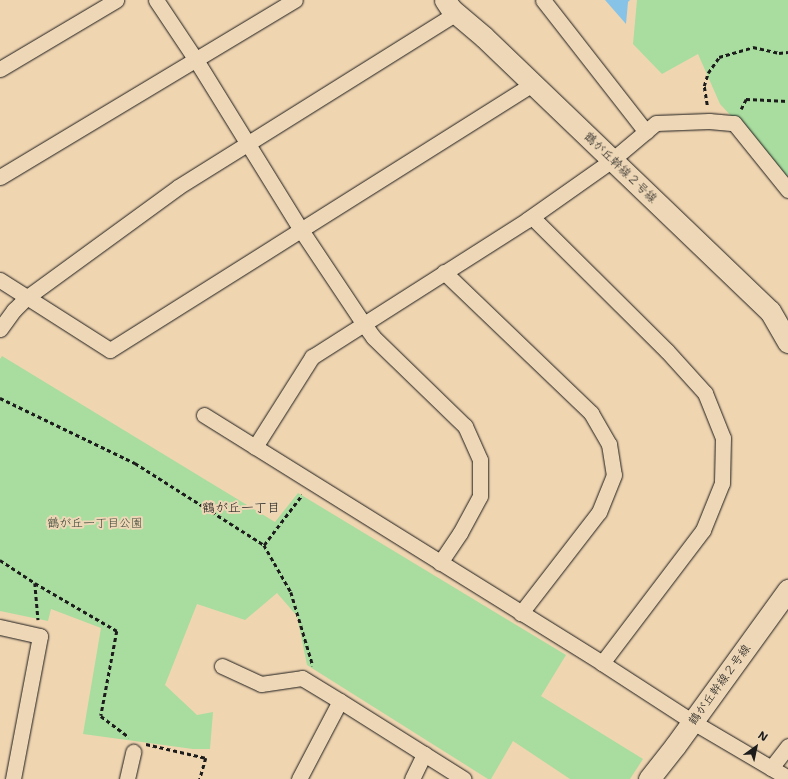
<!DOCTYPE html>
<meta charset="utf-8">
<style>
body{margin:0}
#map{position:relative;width:788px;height:779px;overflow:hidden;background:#f0d5b1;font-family:"Shantell Sans","Klee One",sans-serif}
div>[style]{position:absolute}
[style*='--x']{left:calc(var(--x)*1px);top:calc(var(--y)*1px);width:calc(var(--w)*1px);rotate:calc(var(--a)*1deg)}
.green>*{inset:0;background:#a8dd9f}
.water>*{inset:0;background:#87c3e6}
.path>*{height:2.5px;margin-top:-1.25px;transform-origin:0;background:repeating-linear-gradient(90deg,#1c1c1c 0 4px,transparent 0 7px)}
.roads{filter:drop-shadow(0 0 1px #1c1c1c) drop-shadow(0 0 1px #1c1c1c)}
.street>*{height:15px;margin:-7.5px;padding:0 7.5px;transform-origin:7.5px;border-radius:7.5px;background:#eed7b6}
.secondary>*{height:21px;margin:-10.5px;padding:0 10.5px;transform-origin:10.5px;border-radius:10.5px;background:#eed7b6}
span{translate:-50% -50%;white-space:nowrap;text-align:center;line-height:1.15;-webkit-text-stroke:4px #eed7b6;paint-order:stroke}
.street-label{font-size:12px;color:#1c1c1c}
.park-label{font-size:12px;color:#384336}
.neighbourhood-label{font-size:13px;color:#1c1c1c}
.north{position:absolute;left:736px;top:727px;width:40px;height:40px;-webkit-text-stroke:3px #eed7b6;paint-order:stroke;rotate:33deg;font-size:11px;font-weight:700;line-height:16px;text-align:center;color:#1c1c1c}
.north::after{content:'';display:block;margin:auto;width:14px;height:18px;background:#1c1c1c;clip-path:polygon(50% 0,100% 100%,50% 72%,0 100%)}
</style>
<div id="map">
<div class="green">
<div style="clip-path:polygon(637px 0,788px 0,788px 177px,720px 104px,698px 54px,662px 74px,633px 44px)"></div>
<div style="clip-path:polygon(2px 356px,275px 522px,298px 493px,566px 655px,541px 696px,643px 759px,630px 779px,570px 779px,513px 741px,491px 779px,488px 779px,307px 665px,297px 616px,277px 593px,245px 620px,197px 604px,165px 685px,197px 715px,213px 712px,210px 749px,193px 749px,83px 734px,101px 628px,51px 609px,48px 621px,0 611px,0 359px)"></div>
</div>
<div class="water">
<div style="clip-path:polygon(605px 0,630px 0,628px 2px,626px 24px)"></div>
</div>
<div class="path">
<div style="--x:707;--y:105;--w:19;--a:-99"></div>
<div style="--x:704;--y:86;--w:14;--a:-73"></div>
<div style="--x:708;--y:73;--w:19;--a:-55"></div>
<div style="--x:719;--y:57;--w:35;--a:-16"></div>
<div style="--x:753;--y:47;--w:27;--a:13"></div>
<div style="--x:779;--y:53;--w:9;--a:-6"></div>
<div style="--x:741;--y:109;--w:11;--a:-63"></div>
<div style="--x:746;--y:99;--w:42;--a:2.7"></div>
<div style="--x:0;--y:398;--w:150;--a:25.7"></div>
<div style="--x:135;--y:463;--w:153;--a:32.4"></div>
<div style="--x:264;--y:545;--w:63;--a:-52.8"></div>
<div style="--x:264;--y:545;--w:54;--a:60.1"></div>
<div style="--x:291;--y:592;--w:77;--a:73.4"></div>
<div style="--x:0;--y:560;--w:42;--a:33.3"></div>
<div style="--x:35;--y:583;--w:37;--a:85"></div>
<div style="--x:35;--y:583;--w:95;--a:30.3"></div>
<div style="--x:117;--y:631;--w:86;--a:100.7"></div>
<div style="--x:101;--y:716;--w:35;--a:37"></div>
<div style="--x:146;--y:744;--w:62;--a:13.1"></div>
<div style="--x:206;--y:758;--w:22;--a:106"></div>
</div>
<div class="roads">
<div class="street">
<div style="--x:156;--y:0;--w:72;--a:56.3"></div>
<div style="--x:196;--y:60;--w:200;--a:58.3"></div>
<div style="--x:301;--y:230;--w:112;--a:56.3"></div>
<div style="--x:363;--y:323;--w:17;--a:54"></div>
<div style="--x:373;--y:337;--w:128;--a:44.1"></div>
<div style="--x:465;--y:426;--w:37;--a:66"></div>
<div style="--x:480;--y:460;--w:36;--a:90"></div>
<div style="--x:480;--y:496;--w:42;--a:118.4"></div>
<div style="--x:460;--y:533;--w:36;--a:124"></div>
<div style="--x:543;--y:0;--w:167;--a:52"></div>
<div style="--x:0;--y:69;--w:135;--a:-30.7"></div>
<div style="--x:0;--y:177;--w:344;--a:-31"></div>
<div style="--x:532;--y:217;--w:190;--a:44.8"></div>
<div style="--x:667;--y:351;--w:57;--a:47.9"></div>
<div style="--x:705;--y:393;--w:48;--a:68.2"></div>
<div style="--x:723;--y:438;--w:45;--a:91.3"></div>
<div style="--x:722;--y:483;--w:51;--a:112"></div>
<div style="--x:703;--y:530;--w:167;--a:127.2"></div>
<div style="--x:444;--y:272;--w:204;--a:43.8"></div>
<div style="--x:591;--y:413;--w:36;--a:60"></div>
<div style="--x:609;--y:444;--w:31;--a:81"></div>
<div style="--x:614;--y:475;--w:40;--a:112"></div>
<div style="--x:599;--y:512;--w:128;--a:127.7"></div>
<div style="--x:0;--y:280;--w:130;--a:32.5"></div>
<div style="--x:110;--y:350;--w:500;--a:-32.2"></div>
<div style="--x:0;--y:329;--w:24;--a:-54"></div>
<div style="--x:14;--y:310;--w:17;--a:-45"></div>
<div style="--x:26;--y:298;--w:188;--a:-36.1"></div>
<div style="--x:178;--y:187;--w:328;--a:-32"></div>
<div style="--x:204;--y:415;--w:469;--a:31.9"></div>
<div style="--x:602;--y:663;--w:108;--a:33"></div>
<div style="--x:693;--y:722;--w:110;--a:30.5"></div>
<div style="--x:255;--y:447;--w:107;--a:-57.7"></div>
<div style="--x:312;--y:357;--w:255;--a:-32.5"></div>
<div style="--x:527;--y:220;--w:104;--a:-35.2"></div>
<div style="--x:612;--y:160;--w:57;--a:-40.1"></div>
<div style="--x:656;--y:123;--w:53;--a:-2.2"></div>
<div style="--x:709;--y:121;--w:25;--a:5"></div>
<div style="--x:734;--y:123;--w:86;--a:51.1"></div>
<div style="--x:0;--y:627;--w:41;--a:12.7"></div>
<div style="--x:40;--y:636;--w:146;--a:100.7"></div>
<div style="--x:222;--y:666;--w:43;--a:24.8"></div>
<div style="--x:261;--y:684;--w:41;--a:-8.3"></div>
<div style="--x:302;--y:678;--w:44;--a:31.2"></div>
<div style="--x:771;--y:768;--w:28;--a:-52"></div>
<div style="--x:127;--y:779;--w:28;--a:-77"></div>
<div style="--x:299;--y:779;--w:88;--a:-62.3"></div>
<div style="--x:340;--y:701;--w:146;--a:32.2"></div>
<div style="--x:412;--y:779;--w:28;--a:-64"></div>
</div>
<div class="secondary">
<div style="--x:445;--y:0;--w:11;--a:56"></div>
<div style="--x:451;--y:9;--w:43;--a:40.3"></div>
<div style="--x:484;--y:37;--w:396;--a:43.8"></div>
<div style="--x:770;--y:311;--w:36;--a:60"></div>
<div style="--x:649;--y:779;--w:42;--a:-51.8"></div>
<div style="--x:675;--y:746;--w:193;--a:-54.1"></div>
</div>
</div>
<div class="street-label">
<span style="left:620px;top:168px;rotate:44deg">鶴が丘幹線２号線</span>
<span style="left:720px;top:685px;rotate:-54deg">鶴が丘幹線２号線</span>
</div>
<div class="park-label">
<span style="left:95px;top:524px">鶴が丘一丁目公園</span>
</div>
<div class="neighbourhood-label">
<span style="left:241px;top:508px">鶴が丘一丁目</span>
</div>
<div class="north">N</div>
</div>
